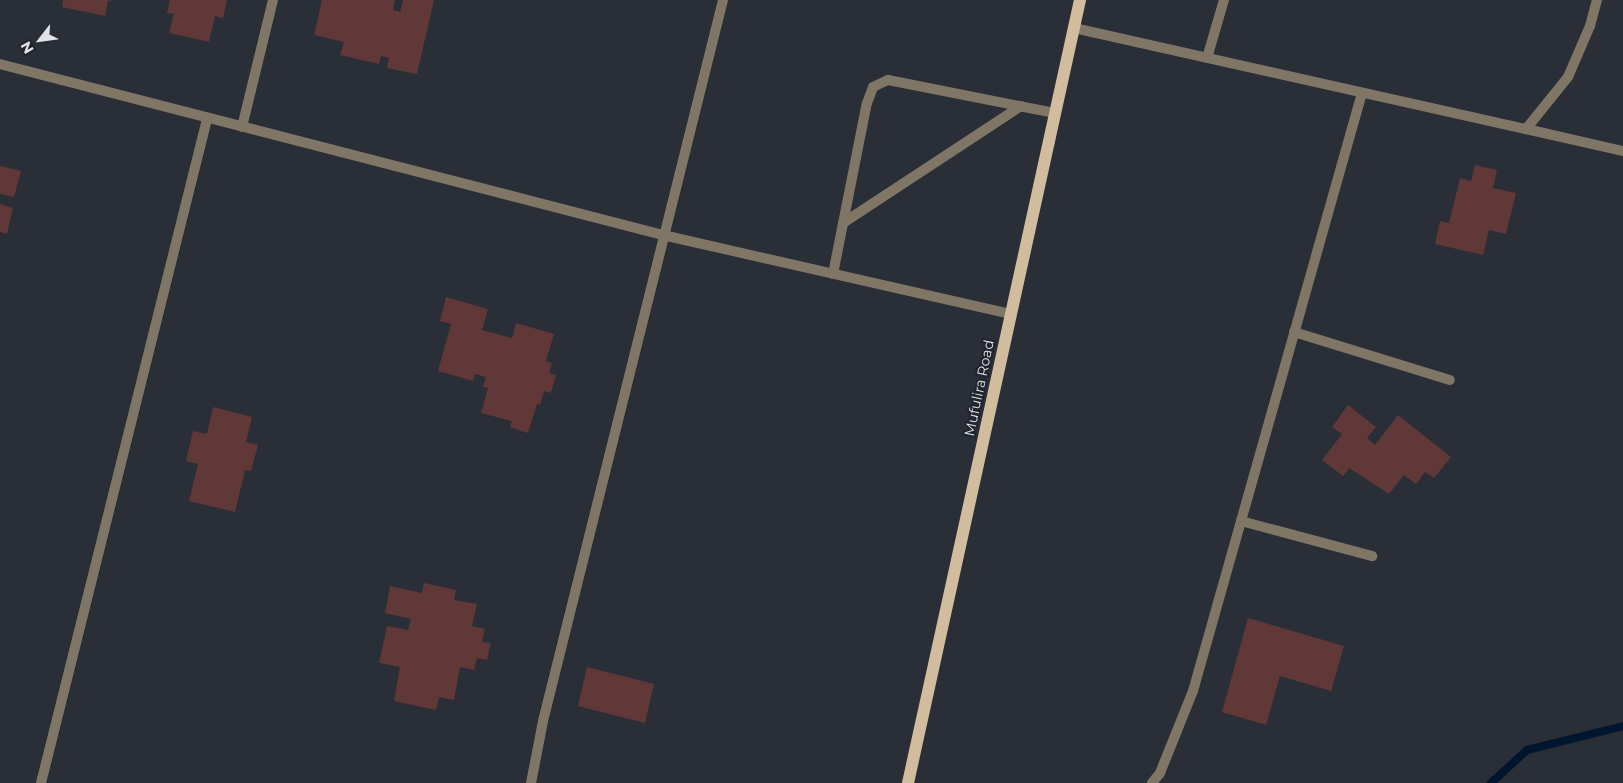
<!DOCTYPE html>
<style>
body{margin:0}
#map{position:relative;width:1623px;height:783px;overflow:hidden;background:#2a2e36;font-family:Montserrat,sans-serif}
div>[style]{position:absolute}
[style*='--x']{left:calc(var(--x)*1px);top:calc(var(--y)*1px);width:calc(var(--w)*1px);rotate:calc(var(--a)*1deg)}
.stream>*{height:8px;margin:-4px;padding:0 4px;transform-origin:4px;border-radius:4px;background:#00162e}
.building>*{inset:0;background:#603837}
.lane>*{height:10px;margin:-5px;padding:0 5px;transform-origin:5px;border-radius:5px;background:#7f7666}
.street>*{height:10px;margin:-5px;padding:0 5px;transform-origin:5px;border-radius:5px;background:#7f7666}
.primary>*{height:12px;margin:-6px;padding:0 6px;transform-origin:6px;border-radius:6px;background:#d1bd9d}
span{translate:-50% -50%;white-space:nowrap;text-align:center;line-height:1.15;-webkit-text-stroke:4px #20242c;paint-order:stroke}
.street-label{font-size:14px;color:#e0e3e8}
.north{position:absolute;left:15px;top:15px;width:50px;height:50px;-webkit-text-stroke:4px #20242c;paint-order:stroke;rotate:240deg;font-size:14px;font-weight:700;line-height:20px;text-align:center;color:#e0e3e8}
.north::after{content:'';display:block;margin:auto;width:18px;height:22px;background:#e0e3e8;clip-path:polygon(50% 0,100% 100%,50% 72%,0 100%)}
</style>
<div id="map">
<div class="stream">
<div style="--x:1491;--y:783;--w:49;--a:-42.5"></div>
<div style="--x:1527;--y:750;--w:99;--a:-14"></div>
</div>
<div class="building">
<div style="clip-path:polygon(63px 0,115px 0,108px 1px,105px 16px,62px 7px)"></div>
<div style="clip-path:polygon(170px 0,227px 0,223px 18px,215px 16px,209px 42px,169px 33px,174px 14px,167px 13px)"></div>
<div style="clip-path:polygon(322px 0,395px 0,393px 10px,400px 12px,403px 0,434px 0,417px 74px,387px 68px,389px 58px,381px 56px,379px 64px,340px 55px,344px 42px,314px 35px)"></div>
<div style="clip-path:polygon(1475px 165px,1497px 170px,1493px 188px,1516px 193px,1506px 234px,1489px 230px,1483px 255px,1435px 244px,1440px 221px,1449px 223px,1460px 178px,1471px 181px)"></div>
<div style="clip-path:polygon(0 166px,21px 171px,14px 197px,0 194px)"></div>
<div style="clip-path:polygon(0 204px,13px 208px,7px 234px,0 232px)"></div>
<div style="clip-path:polygon(446px 297px,488px 309px,482px 330px,512px 338px,516px 323px,554px 334px,546px 361px,552px 363px,549px 373px,556px 375px,551px 393px,544px 391px,540px 405px,537px 404px,528px 433px,510px 427px,512px 421px,481px 413px,488px 388px,483px 387px,486px 377px,475px 374px,473px 381px,438px 371px,451px 324px,440px 321px)"></div>
<div style="clip-path:polygon(1348px 405px,1376px 427px,1367px 438px,1375px 445px,1398px 415px,1451px 457px,1434px 478px,1425px 472px,1416px 484px,1404px 475px,1389px 494px,1349px 468px,1343px 476px,1322px 460px,1342px 434px,1332px 427px)"></div>
<div style="clip-path:polygon(213px 407px,252px 417px,246px 442px,258px 445px,251px 471px,245px 470px,235px 512px,189px 501px,198px 464px,186px 461px,193px 431px,207px 434px)"></div>
<div style="clip-path:polygon(424px 583px,456px 590px,454px 600px,477px 604px,472px 626px,485px 629px,482px 642px,491px 643px,487px 660px,477px 658px,474px 670px,460px 667px,454px 700px,439px 697px,436px 710px,394px 701px,400px 667px,379px 663px,387px 626px,408px 630px,411px 619px,385px 613px,390px 586px,422px 593px)"></div>
<div style="clip-path:polygon(1248px 618px,1344px 646px,1331px 691px,1280px 676px,1266px 725px,1222px 712px)"></div>
<div style="clip-path:polygon(587px 667px,654px 684px,645px 723px,578px 706px)"></div>
</div>
<div class="lane">
<div style="--x:1207;--y:58;--w:60;--a:-73.7"></div>
<div style="--x:843;--y:223;--w:213;--a:-33.3"></div>
<div style="--x:833;--y:274;--w:174;--a:-78.8"></div>
<div style="--x:867;--y:103;--w:17;--a:-69"></div>
<div style="--x:873;--y:87;--w:17;--a:-25"></div>
<div style="--x:888;--y:80;--w:170;--a:11.2"></div>
<div style="--x:1294;--y:332;--w:163;--a:17.1"></div>
<div style="--x:1241;--y:521;--w:136;--a:15"></div>
</div>
<div class="street">
<div style="--x:1074;--y:28;--w:463;--a:12.6"></div>
<div style="--x:1526;--y:129;--w:67;--a:-51.1"></div>
<div style="--x:1568;--y:77;--w:56;--a:-66.7"></div>
<div style="--x:1590;--y:26;--w:27;--a:-75"></div>
<div style="--x:0;--y:64;--w:689;--a:14.46"></div>
<div style="--x:667;--y:236;--w:353;--a:12.8"></div>
<div style="--x:242;--y:127;--w:131;--a:-76.3"></div>
<div style="--x:1526;--y:129;--w:99;--a:12.8"></div>
<div style="--x:41;--y:783;--w:684;--a:-75.96"></div>
<div style="--x:531;--y:783;--w:63;--a:-79"></div>
<div style="--x:543;--y:721;--w:743;--a:-75.98"></div>
<div style="--x:1152;--y:783;--w:13;--a:-51"></div>
<div style="--x:1160;--y:773;--w:88;--a:-68.1"></div>
<div style="--x:1193;--y:691;--w:621;--a:-74.22"></div>
</div>
<div class="primary">
<div style="--x:908;--y:783;--w:802;--a:-77.61"></div>
</div>
<div class="street-label">
<span style="left:979px;top:388px;rotate:-78deg">Mufulira Road</span>
</div>
<div class="north">N</div>
</div>
